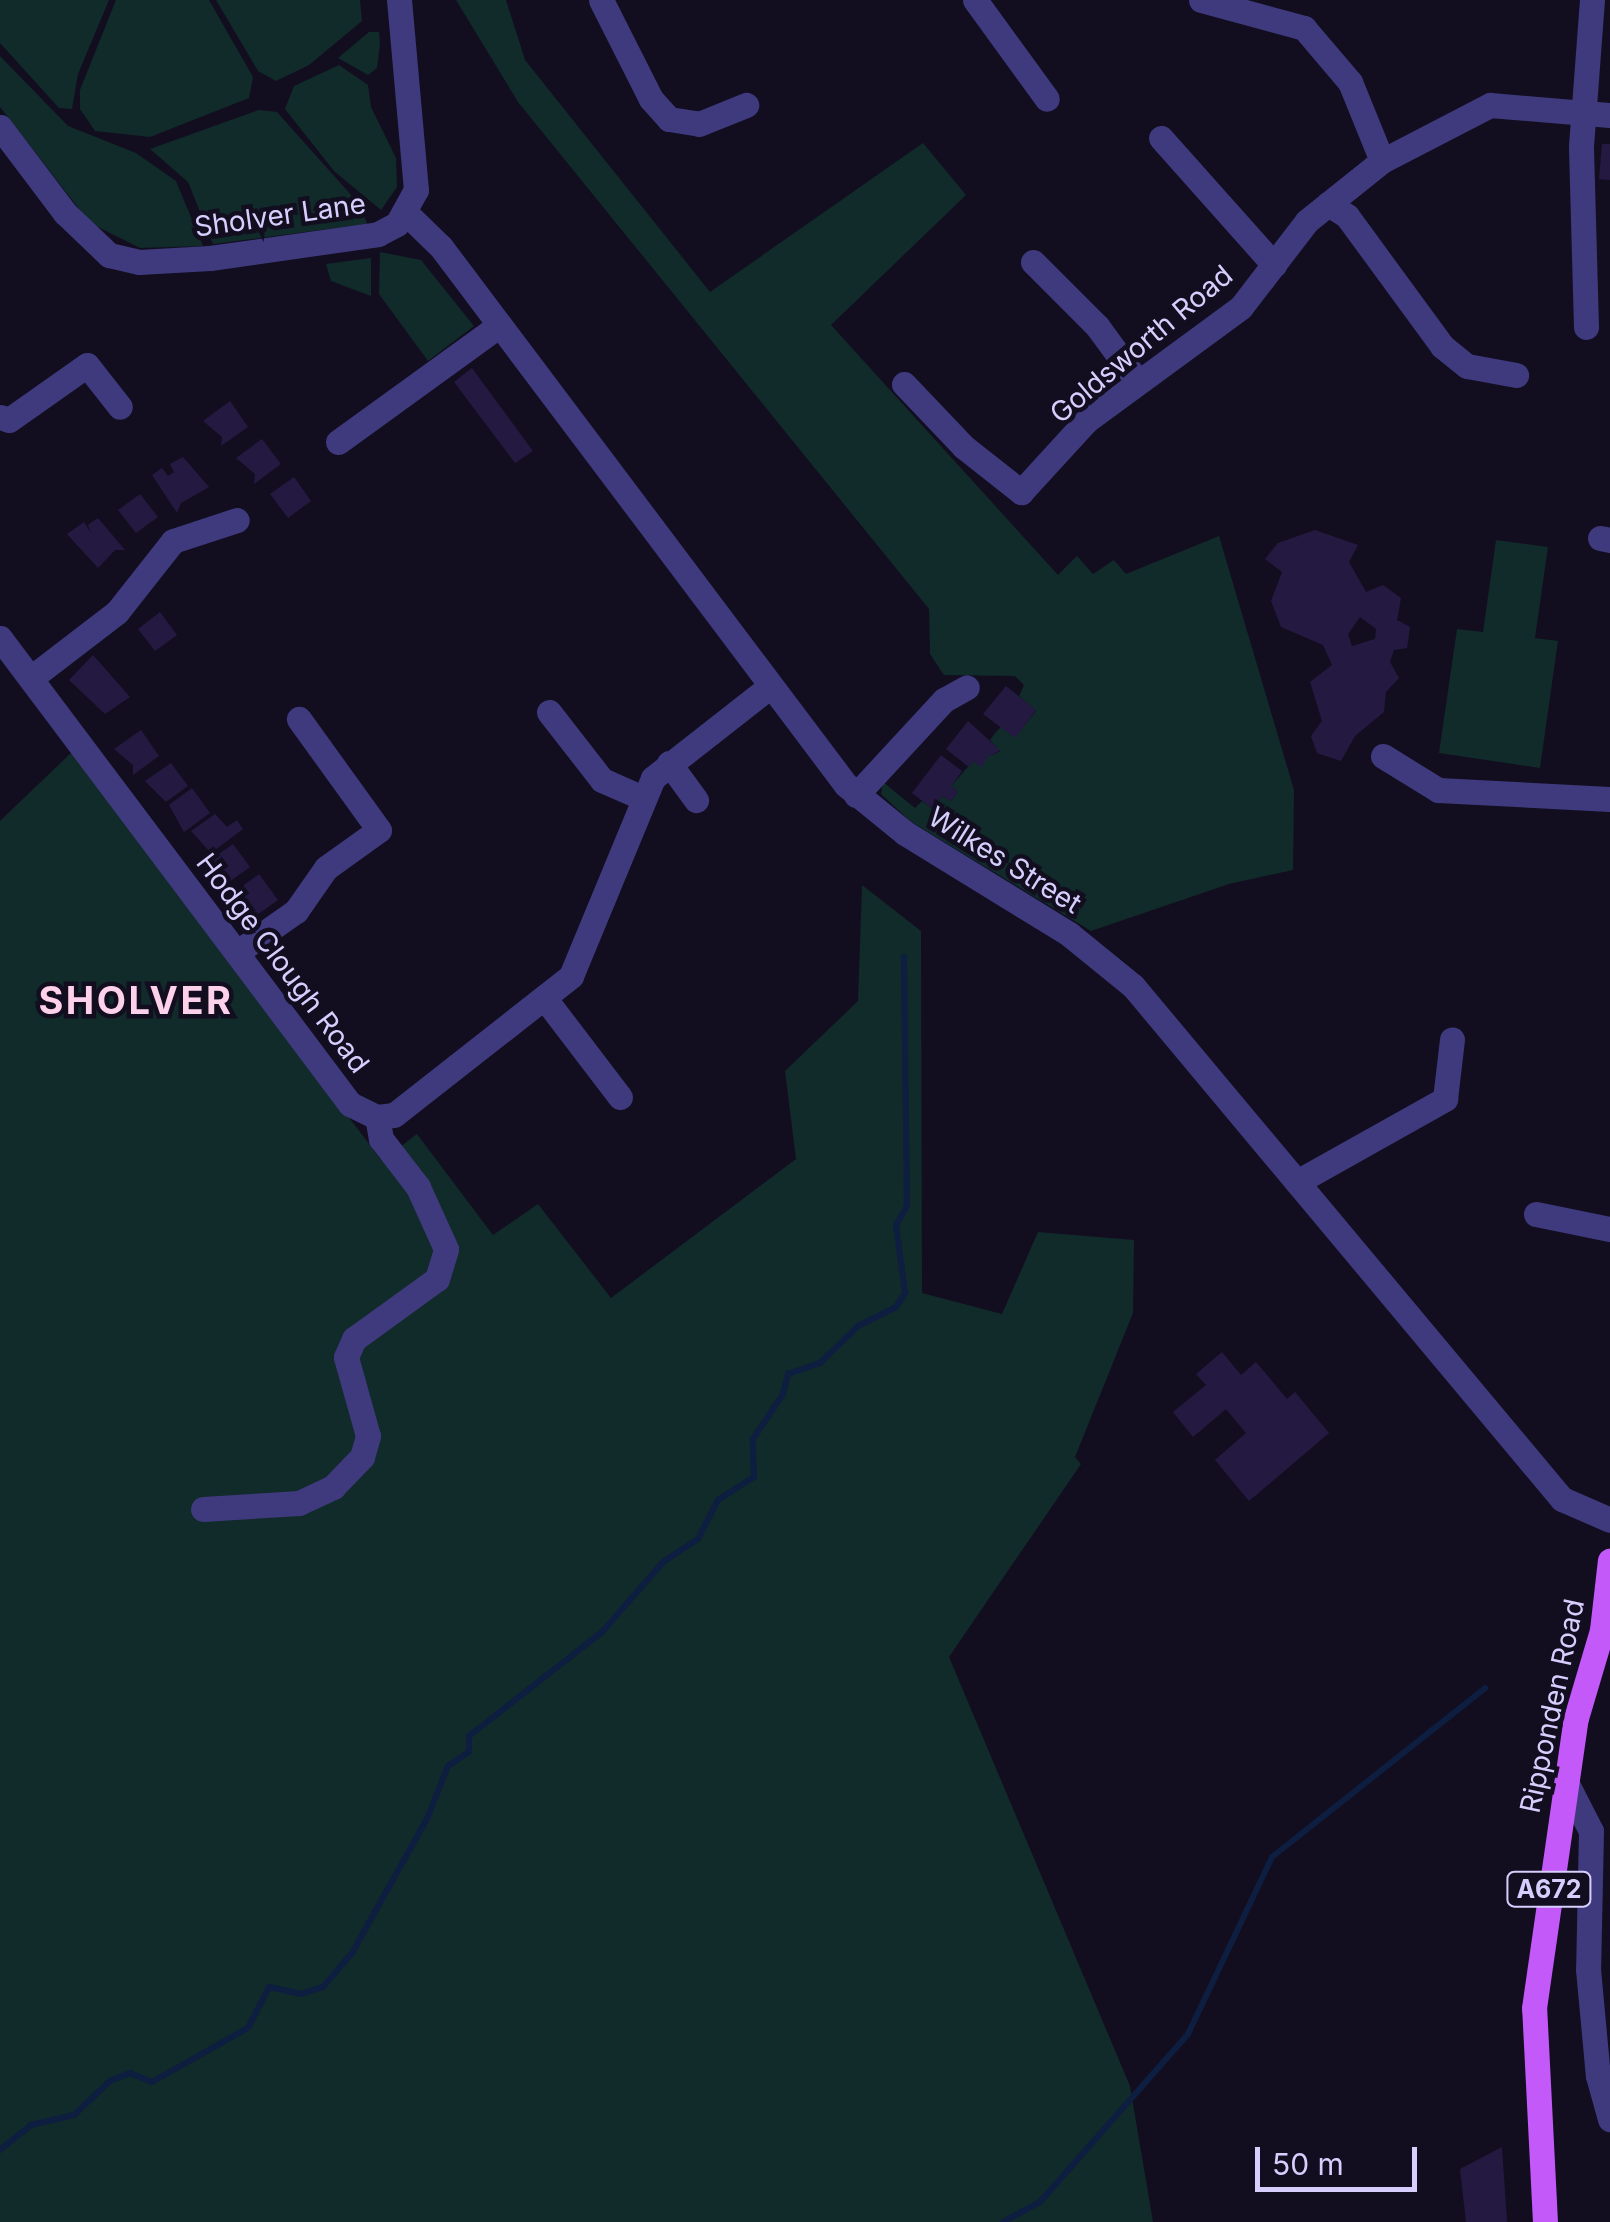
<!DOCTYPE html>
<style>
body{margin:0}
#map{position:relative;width:1610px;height:2222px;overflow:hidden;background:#120e20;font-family:Inter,sans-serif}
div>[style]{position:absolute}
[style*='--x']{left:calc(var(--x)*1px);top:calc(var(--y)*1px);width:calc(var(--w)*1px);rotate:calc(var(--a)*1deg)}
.green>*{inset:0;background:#112a2a}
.stream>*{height:6px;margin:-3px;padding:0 3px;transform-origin:3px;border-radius:3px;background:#0d1e40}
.building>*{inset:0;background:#241a41}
.minor>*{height:25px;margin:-12.5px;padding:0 12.5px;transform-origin:12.5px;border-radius:12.5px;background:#3f3a7e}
.major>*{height:25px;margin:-12.5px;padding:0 12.5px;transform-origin:12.5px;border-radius:12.5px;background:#c459fa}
span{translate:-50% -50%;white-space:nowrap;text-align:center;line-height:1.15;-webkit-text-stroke:9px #120e20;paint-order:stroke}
.shield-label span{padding:2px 8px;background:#120e20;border:2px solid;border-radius:8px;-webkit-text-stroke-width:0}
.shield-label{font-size:25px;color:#d6cffd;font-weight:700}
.street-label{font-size:28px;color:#d6cffd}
.district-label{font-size:38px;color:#fed1eb;font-weight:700;letter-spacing:2.5px}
.scale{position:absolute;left:1255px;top:2147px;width:162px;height:45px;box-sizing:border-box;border:5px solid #d6cffd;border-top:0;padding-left:12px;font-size:30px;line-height:35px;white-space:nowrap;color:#d6cffd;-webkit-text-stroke:8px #120e20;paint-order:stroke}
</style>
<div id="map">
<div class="green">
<div style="clip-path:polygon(0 0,109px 0,78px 74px,72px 109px,59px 108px,0 43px)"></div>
<div style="clip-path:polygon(116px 0,209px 0,253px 77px,249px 98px,150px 137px,95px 131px,80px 109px,80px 90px)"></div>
<div style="clip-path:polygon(216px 0,360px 0,362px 21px,309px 65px,276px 81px,258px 71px)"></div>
<div style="clip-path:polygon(456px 0,506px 0,525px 60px,710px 292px,923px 143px,966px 195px,831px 325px,1058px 575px,1077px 556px,1093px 574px,1114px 560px,1126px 574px,1219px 536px,1294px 790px,1293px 870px,1229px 884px,1091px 931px,910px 821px,881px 794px,883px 782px,915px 808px,922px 801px,933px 809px,943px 796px,951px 801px,958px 792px,951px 786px,973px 761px,981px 766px,983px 749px,991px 756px,1000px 751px,990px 740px,996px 732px,1001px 727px,1015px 737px,1036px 711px,1019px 696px,1024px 685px,1015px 676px,944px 675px,930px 654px,929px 609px,518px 102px)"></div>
<div style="clip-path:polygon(369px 32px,379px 32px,380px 44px,377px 68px,368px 75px,338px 58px)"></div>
<div style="clip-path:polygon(0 56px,68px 126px,136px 153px,176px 181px,203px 246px,140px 248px,90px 223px,0 107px)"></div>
<div style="clip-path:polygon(339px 65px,368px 85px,371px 107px,396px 158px,397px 187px,381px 210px,334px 171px,285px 109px,294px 86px)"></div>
<div style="clip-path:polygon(259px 110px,277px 112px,360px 205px,367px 224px,213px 244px,188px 182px,150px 149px)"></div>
<div style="clip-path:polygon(380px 252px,421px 260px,474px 326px,428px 361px,379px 294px)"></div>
<div style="clip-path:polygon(371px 258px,371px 296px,331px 281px,326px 264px)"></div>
<div style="clip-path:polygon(1496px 540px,1548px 547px,1535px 638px,1558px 641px,1540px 768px,1439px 753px,1457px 629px,1483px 632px)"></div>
<div style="clip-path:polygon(72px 752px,382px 1161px,417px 1134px,493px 1235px,538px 1204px,611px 1298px,796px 1159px,785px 1071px,858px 1001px,862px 885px,921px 931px,922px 1293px,1002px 1314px,1038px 1232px,1134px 1240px,1133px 1313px,1075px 1457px,1081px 1464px,949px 1657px,1130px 2086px,1153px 2222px,0 2222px,0 821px)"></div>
</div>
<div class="stream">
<div style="--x:0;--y:2150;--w:40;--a:-39"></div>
<div style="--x:31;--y:2125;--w:44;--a:-13.1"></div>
<div style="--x:74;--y:2115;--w:50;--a:-43.4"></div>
<div style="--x:110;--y:2081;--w:22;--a:-22"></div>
<div style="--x:130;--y:2073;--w:24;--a:22"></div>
<div style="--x:152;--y:2082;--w:110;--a:-29.4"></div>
<div style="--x:248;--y:2028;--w:46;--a:-62.9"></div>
<div style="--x:269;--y:1987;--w:33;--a:12"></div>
<div style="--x:301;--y:1994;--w:23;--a:-18"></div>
<div style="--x:323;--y:1987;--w:45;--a:-49.5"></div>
<div style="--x:352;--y:1953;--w:154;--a:-60.8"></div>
<div style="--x:427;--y:1819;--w:57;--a:-68.4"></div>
<div style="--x:448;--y:1766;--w:25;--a:-34"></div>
<div style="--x:469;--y:1752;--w:16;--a:-90"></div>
<div style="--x:469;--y:1736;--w:169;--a:-38"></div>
<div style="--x:602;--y:1632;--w:93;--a:-48.9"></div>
<div style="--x:663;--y:1562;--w:42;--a:-33.3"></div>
<div style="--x:698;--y:1539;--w:44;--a:-62.9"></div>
<div style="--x:718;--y:1500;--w:43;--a:-32.6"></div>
<div style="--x:754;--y:1477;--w:38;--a:-92"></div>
<div style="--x:753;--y:1439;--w:54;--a:-56.3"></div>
<div style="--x:783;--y:1394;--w:21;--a:-76"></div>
<div style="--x:788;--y:1374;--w:34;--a:-19"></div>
<div style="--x:820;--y:1363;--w:53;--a:-44.2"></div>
<div style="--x:858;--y:1326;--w:42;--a:-26.6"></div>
<div style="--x:896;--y:1307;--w:17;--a:-57"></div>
<div style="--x:905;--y:1293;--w:69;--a:-97.5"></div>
<div style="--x:896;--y:1225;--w:22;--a:-60"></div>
<div style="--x:907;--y:1206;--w:249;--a:-90.7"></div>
<div style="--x:1003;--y:2222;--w:42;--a:-28.4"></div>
<div style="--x:1040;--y:2202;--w:224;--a:-48.6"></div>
<div style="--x:1188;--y:2034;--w:196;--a:-64.6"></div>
<div style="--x:1272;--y:1857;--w:272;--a:-38.4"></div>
</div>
<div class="building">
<div style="clip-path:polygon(1602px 144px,1610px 144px,1610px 180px,1599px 179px)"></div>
<div style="clip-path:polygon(472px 368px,533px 451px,515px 463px,454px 382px)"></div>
<div style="clip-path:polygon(230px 401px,248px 427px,221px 446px,222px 437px,203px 421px)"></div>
<div style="clip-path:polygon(262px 439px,281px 464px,254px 484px,255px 474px,236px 458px)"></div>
<div style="clip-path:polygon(183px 457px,209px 487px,181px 503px,177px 513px,152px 475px,162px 468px,168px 476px,174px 472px,170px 464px)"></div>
<div style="clip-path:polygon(294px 477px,311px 501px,288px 518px,270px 494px)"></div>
<div style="clip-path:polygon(140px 494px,158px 517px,136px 533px,118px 510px)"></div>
<div style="clip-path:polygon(98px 518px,125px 550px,115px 550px,98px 568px,67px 534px,84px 522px,91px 533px,88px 525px)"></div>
<div style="clip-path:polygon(evenodd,1315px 530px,1358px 545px,1349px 562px,1366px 592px,1383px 585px,1401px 598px,1397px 620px,1410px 627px,1407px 648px,1394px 650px,1390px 662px,1399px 678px,1386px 692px,1384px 712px,1355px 736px,1341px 761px,1317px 753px,1311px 736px,1322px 721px,1310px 682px,1332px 665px,1323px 645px,1281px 627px,1271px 601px,1282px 572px,1265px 559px,1278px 543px,1315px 530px,1360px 617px,1376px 629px,1375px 639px,1352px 646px,1348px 634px,1360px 617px)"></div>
<div style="clip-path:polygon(160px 612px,177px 635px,155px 651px,138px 629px)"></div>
<div style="clip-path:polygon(93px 655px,130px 697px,105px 714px,69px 680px)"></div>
<div style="clip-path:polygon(1006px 686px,1036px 710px,1015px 738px,983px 714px)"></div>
<div style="clip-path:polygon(968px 721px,1000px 750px,991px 756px,983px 749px,989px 756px,981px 767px,973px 761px,969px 767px,946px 749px)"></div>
<div style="clip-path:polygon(141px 730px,159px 756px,133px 775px,133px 765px,114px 749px)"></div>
<div style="clip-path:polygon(941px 755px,962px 771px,951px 786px,958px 792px,951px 801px,943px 796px,933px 809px,912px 793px)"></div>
<div style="clip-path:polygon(171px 763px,188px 786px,166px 802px,145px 781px)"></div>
<div style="clip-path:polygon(192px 788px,210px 813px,184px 832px,169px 805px)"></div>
<div style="clip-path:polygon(215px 814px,227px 827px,237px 820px,243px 829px,211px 853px,191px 831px)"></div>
<div style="clip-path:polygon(233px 844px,250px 867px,229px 882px,209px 861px)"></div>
<div style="clip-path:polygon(259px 874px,278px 900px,251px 919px,251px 910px,233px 893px)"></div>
<div style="clip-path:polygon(1222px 1352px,1241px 1375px,1256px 1362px,1287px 1399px,1295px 1392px,1329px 1433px,1249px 1501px,1215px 1460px,1246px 1433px,1226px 1409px,1193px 1437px,1173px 1412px,1206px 1385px,1196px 1374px)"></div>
<div style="clip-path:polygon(1502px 2147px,1507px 2222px,1466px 2222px,1460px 2169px)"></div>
</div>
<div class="minor">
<div style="--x:601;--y:0;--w:111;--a:63.2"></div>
<div style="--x:651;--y:99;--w:27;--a:48"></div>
<div style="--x:669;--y:119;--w:30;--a:9"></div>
<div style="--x:699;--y:124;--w:51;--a:-22"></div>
<div style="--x:975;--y:0;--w:122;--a:54"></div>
<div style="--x:1201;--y:0;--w:107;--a:15.2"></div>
<div style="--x:1304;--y:28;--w:71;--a:49.6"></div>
<div style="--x:1350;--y:82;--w:85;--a:67.9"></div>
<div style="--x:0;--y:127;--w:108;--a:52.9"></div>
<div style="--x:65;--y:213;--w:61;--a:43.7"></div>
<div style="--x:109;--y:255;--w:31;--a:13"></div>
<div style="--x:139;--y:262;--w:71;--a:-3.2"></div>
<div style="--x:210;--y:258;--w:170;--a:-8.1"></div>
<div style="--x:378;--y:234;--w:21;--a:-28"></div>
<div style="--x:397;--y:224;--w:39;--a:-61"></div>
<div style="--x:416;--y:190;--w:191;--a:-95.1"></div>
<div style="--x:1161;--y:138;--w:170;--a:48.3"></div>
<div style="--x:1328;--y:204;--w:22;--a:32"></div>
<div style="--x:1347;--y:216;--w:161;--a:53.8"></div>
<div style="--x:1442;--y:346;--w:32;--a:39"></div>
<div style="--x:1467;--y:366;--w:50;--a:10.4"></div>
<div style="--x:406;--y:213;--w:49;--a:44.2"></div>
<div style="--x:441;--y:247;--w:673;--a:53.03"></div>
<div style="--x:846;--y:785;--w:76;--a:39.1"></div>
<div style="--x:905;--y:833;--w:193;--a:31.6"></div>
<div style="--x:1069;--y:934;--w:82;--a:39.1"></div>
<div style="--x:1133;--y:986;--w:669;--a:50.1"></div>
<div style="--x:1562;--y:1499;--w:52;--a:23.6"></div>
<div style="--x:1033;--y:262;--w:91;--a:45"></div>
<div style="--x:1097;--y:326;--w:69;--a:53.8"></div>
<div style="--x:1586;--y:327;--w:181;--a:-91.6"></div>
<div style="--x:1581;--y:146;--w:146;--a:-85.7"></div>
<div style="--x:904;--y:384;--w:87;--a:46.4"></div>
<div style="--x:964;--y:447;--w:73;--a:38.3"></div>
<div style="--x:1021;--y:492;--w:96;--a:-47.5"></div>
<div style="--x:1086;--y:421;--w:192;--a:-36.3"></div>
<div style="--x:1241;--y:307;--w:108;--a:-52.5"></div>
<div style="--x:1307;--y:221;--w:96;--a:-38.7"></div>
<div style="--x:1382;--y:161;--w:122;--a:-27.4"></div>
<div style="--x:1490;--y:105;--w:120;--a:4.8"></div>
<div style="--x:0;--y:417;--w:9;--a:18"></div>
<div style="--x:9;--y:420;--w:95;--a:-35.2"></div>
<div style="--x:87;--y:365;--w:53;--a:51.8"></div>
<div style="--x:338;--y:442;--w:198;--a:-35.9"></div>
<div style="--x:1600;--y:538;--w:10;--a:11"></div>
<div style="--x:0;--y:638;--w:583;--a:53.09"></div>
<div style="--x:350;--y:1104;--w:30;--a:26"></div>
<div style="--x:377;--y:1117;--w:17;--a:-7"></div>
<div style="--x:394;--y:1115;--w:225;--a:-38.1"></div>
<div style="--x:571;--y:976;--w:214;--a:-67.5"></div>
<div style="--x:653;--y:778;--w:147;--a:-38.1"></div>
<div style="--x:31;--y:678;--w:108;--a:-37.5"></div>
<div style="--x:117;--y:612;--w:90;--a:-51.7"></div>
<div style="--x:173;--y:541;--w:67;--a:-18.2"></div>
<div style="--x:549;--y:712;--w:86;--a:52.1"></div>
<div style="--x:602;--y:780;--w:45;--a:23.7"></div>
<div style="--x:1383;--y:756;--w:65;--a:31.7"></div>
<div style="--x:1438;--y:790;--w:172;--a:3"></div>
<div style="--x:669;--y:763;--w:46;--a:53.9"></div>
<div style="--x:856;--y:795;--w:129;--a:-47.2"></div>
<div style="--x:944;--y:700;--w:26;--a:-29"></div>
<div style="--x:239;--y:951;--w:70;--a:-35.1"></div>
<div style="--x:296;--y:911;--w:52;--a:-55.1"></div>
<div style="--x:326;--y:868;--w:65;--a:-35.6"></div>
<div style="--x:379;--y:830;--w:137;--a:-125.8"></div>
<div style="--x:546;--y:1000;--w:122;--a:52.7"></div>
<div style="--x:1297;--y:1182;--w:170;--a:-29.3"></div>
<div style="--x:1445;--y:1099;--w:60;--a:-83.3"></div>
<div style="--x:1536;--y:1214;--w:76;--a:11.5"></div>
<div style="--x:203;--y:1509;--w:96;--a:-3.6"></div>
<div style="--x:299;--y:1503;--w:38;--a:-25"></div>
<div style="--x:333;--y:1487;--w:42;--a:-46"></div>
<div style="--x:362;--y:1457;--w:22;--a:-74"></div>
<div style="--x:368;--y:1436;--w:82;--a:-105.6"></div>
<div style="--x:346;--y:1357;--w:20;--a:-66"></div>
<div style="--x:354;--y:1339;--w:102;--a:-35.9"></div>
<div style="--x:437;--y:1279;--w:31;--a:-73"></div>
<div style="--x:446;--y:1249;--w:68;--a:-114.3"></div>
<div style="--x:418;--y:1187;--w:61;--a:-127.6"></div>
<div style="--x:381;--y:1139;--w:22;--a:-100"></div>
<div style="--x:1566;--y:1782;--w:55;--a:63"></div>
<div style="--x:1591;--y:1831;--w:138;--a:91.2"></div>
<div style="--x:1588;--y:1969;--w:107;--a:84.7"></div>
<div style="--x:1598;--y:2076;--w:45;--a:74.4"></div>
</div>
<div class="major">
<div style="--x:1545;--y:2222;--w:214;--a:-92.9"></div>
<div style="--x:1534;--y:2008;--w:293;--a:-81.8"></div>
<div style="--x:1576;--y:1718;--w:92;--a:-73.5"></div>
<div style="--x:1602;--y:1630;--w:70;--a:-83.5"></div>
</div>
<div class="shield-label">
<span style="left:1549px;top:1889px">A672</span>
</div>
<div class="street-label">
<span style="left:280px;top:215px;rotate:-8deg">Sholver Lane</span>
<span style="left:1141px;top:344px;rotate:-40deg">Goldsworth Road</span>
<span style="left:1005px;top:860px;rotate:32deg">Wilkes Street</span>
<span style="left:283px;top:963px;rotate:53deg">Hodge Clough Road</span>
<span style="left:1552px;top:1706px;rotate:-78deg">Ripponden Road</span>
</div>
<div class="district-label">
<span style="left:136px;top:1001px">SHOLVER</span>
</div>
<div class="scale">50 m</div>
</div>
